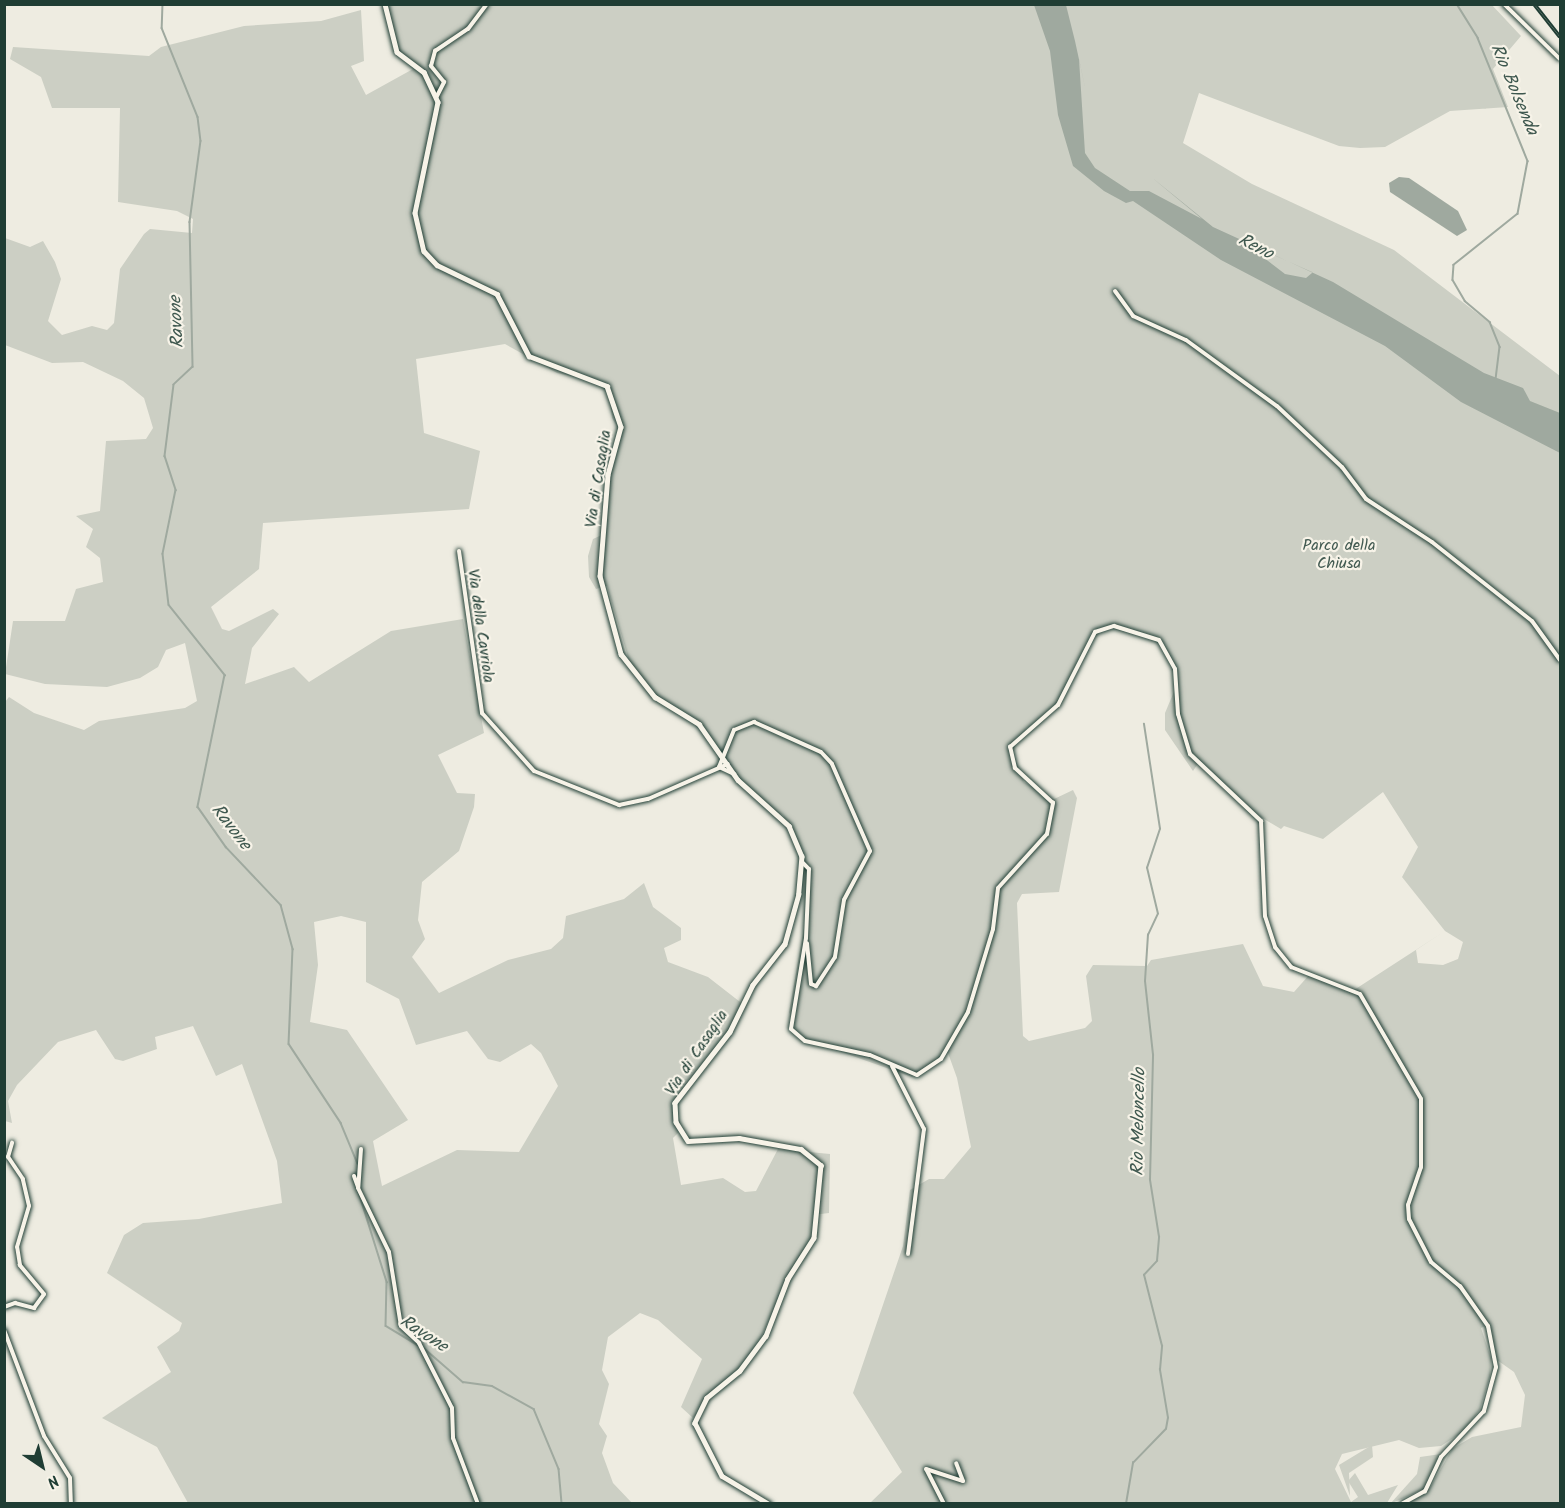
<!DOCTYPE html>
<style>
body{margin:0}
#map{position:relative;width:1565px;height:1508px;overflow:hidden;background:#eeece1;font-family:Kalam,sans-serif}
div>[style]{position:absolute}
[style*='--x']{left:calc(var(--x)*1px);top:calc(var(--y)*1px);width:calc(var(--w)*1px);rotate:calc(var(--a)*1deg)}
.green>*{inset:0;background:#cccfc4}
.water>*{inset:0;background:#9fa99f}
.stream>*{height:1.5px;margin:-0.75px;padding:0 0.75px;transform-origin:0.75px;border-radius:0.75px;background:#9fa99f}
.roads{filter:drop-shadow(0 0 2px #1f3d34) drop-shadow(0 0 2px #1f3d34)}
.minor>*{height:4px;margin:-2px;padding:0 2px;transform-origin:2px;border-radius:2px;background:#f7f3e8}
.tertiary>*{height:4.5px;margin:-2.25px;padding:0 2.25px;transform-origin:2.25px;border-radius:2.25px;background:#f7f3e8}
.rail>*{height:4px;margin-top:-2px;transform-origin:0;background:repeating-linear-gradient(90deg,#f7f3e8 0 4.5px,#1f3d34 0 9px);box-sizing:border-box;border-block:2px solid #1f3d34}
span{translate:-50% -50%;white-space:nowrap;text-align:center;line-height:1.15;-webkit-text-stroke:4.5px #f7f3e8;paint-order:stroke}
.street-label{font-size:16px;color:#1f3d34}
.park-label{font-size:16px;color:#425a51}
.water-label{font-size:18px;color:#3f584f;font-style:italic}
.frame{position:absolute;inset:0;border:6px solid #1f3d34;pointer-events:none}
.north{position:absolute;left:12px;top:1436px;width:60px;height:60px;-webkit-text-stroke:4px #f7f3e8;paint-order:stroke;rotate:145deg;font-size:16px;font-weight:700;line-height:24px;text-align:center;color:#1f3d34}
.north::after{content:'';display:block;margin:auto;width:21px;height:27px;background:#1f3d34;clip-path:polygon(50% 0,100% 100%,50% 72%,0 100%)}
</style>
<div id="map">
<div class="green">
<div style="clip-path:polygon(evenodd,1491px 4px,1521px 36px,1493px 69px,1508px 107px,1450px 111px,1385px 147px,1360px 148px,1339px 146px,1199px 93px,1183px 143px,1252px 184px,1394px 250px,1560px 376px,1560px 1503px,1407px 1503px,1430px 1488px,1452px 1449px,1472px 1437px,1521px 1427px,1525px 1395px,1514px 1372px,1497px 1360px,1487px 1325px,1481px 1328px,1491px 1358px,1490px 1376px,1480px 1409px,1464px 1431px,1441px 1446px,1419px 1448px,1399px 1440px,1342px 1454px,1335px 1469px,1351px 1502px,1358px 1497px,1348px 1481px,1355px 1473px,1368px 1495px,1398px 1485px,1387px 1503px,870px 1503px,902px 1472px,853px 1393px,903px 1246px,910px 1190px,929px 1179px,944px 1179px,971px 1147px,957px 1078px,948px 1053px,912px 1077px,799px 1037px,789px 1012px,809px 900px,804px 863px,783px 815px,763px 807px,689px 717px,649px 695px,630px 664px,607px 586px,596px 589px,589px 577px,588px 556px,593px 539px,604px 534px,603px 504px,621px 433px,612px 418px,608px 384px,557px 373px,505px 344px,416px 359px,424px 433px,480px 451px,469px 509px,263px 523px,259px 569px,211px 607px,222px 629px,229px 631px,273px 609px,279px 614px,252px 648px,245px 684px,294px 667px,309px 682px,391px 631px,463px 619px,484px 733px,438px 755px,457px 793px,475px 794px,474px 807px,459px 851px,422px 882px,418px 920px,425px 939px,412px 957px,439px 993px,508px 960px,551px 949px,563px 938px,566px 916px,624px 899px,644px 883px,653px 907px,681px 928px,681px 940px,664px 948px,668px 962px,708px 977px,744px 1005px,718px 1052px,677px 1103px,681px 1130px,673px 1138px,681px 1185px,723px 1178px,745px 1192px,756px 1191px,778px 1149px,830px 1154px,829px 1213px,813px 1215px,812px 1242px,790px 1274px,758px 1344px,726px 1387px,715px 1392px,693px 1418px,681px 1407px,702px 1359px,658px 1320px,640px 1313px,608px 1337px,602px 1370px,609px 1384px,599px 1424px,607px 1436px,602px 1453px,613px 1483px,632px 1503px,188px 1503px,157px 1447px,102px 1418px,171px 1372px,157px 1347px,179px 1331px,182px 1323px,107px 1273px,124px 1235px,143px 1223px,199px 1219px,282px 1203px,277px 1161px,242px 1064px,216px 1076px,193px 1026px,155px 1037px,157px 1049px,123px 1061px,115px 1059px,96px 1030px,58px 1042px,17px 1085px,8px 1101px,12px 1123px,5px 1121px,5px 702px,9px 697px,34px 713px,84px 730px,99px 721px,185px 708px,197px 701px,185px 643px,166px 650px,158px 667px,140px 678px,107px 687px,45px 684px,5px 674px,13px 621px,65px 621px,76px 589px,103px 582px,100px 558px,86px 547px,93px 529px,76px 516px,100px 511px,106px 441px,146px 439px,153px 428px,144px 398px,123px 381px,83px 362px,52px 363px,5px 345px,5px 238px,30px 247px,43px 241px,55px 262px,61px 279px,48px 321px,62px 335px,92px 326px,107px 330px,114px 323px,120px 269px,144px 234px,150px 229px,192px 233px,193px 219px,177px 211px,118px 202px,120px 108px,52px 108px,41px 77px,10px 59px,13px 47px,149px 56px,161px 47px,244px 26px,321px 21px,361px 10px,364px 61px,351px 66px,366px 95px,413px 69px,400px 56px,386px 5px,1491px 4px,1105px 627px,1159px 640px,1178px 682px,1165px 713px,1165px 730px,1193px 771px,1199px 762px,1259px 816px,1281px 829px,1284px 826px,1323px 839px,1383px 792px,1418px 847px,1402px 877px,1445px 931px,1354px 990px,1309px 975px,1294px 992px,1263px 986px,1243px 944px,1151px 960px,1147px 966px,1093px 965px,1086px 976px,1092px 1021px,1085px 1028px,1029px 1041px,1023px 1036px,1017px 903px,1022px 894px,1059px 892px,1077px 798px,1073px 790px,1052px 800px,1051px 810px,1048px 796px,1024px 782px,1012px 750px,1027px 728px,1059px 707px,1091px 634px,1105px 627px,1491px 4px,341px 916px,366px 922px,366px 982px,399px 999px,416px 1045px,467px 1031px,488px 1059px,500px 1062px,531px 1044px,541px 1053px,558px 1086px,519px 1152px,457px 1150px,382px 1186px,373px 1141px,408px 1120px,347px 1030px,310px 1022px,318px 965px,314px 922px,341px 916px,1491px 4px,1445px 931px,1463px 942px,1458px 959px,1443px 965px,1418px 963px,1416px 950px,1445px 931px)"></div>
<div style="clip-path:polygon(1372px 1445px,1373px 1457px,1349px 1473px,1350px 1496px,1339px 1465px)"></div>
<div style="clip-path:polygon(1441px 1454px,1424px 1489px,1390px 1504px,1417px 1474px,1420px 1457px)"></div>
</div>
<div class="water">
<div style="clip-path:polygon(evenodd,1034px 5px,1066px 5px,1075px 41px,1088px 101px,1079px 59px,1085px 153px,1095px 168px,1130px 191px,1149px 191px,1202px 219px,1150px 176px,1213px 227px,1333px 282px,1484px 373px,1523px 388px,1530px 401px,1560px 413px,1560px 453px,1461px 402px,1385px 346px,1221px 260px,1133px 201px,1126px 203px,1104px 191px,1073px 166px,1058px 115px,1050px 51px,1034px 5px,1242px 241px,1312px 272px,1312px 273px,1306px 278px,1285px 274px,1242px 241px)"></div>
<div style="clip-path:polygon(1399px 177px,1409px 178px,1458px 211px,1467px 230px,1457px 236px,1390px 192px,1389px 183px)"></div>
</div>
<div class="stream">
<div style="--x:163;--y:4;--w:24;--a:92"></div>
<div style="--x:162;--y:28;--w:96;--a:68"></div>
<div style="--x:198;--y:117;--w:24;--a:83"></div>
<div style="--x:201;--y:141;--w:82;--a:97.7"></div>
<div style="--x:190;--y:222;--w:145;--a:88.8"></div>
<div style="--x:193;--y:367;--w:26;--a:137"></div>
<div style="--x:174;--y:385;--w:72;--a:97.2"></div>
<div style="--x:165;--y:456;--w:36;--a:72"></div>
<div style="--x:176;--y:490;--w:65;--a:101.5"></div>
<div style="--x:163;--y:554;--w:51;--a:83.3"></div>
<div style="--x:169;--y:605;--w:90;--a:51.3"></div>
<div style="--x:225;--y:675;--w:135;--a:101.6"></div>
<div style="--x:198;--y:807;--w:49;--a:55"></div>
<div style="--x:226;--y:847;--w:80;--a:46.5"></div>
<div style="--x:281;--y:905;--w:46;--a:74.7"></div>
<div style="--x:293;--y:949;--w:95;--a:92.4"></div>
<div style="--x:289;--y:1044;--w:95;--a:56.6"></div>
<div style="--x:341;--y:1123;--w:44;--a:67.5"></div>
<div style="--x:1457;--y:4;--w:40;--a:58"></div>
<div style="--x:1478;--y:38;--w:133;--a:67.9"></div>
<div style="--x:1528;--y:161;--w:54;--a:100.7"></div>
<div style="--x:1518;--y:214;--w:82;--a:141.4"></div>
<div style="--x:1454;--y:265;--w:15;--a:94"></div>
<div style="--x:1453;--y:280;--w:24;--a:60"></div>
<div style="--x:1465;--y:301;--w:33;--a:40"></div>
<div style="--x:1490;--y:322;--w:27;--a:68"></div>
<div style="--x:1500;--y:347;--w:31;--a:97"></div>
<div style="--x:356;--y:1183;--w:104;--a:72.6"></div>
<div style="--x:387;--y:1282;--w:44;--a:91.3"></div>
<div style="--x:386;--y:1326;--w:39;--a:31"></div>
<div style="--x:424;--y:1348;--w:52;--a:41.1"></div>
<div style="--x:463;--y:1382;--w:29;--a:8"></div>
<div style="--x:492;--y:1386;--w:48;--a:28.7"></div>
<div style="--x:534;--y:1409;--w:65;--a:67.4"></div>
<div style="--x:559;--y:1469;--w:35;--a:85"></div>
<div style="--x:1126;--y:1504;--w:42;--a:-80.3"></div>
<div style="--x:1133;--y:1463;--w:47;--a:-45.9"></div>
<div style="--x:1166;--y:1429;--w:11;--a:-80"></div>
<div style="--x:1168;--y:1418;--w:49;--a:-99.5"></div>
<div style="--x:1160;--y:1370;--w:24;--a:-85"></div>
<div style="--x:1162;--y:1346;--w:73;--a:-104.2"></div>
<div style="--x:1144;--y:1275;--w:19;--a:-47"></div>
<div style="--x:1157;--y:1261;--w:24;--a:-85"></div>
<div style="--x:1159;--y:1237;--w:58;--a:-99"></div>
<div style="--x:1150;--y:1180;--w:125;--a:-88.6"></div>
<div style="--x:1153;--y:1055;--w:74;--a:-96.2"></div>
<div style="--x:1145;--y:981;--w:46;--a:-86.3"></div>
<div style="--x:1148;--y:935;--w:23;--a:-65"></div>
<div style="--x:1158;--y:914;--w:47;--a:-103.4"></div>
<div style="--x:1147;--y:868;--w:41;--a:-71.6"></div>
<div style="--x:1160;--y:829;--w:106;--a:-98.7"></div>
</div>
<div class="roads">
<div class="minor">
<div style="--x:1504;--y:4;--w:78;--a:44.5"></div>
<div style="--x:437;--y:96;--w:16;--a:-63"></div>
<div style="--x:444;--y:82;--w:21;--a:-129"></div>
<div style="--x:431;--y:66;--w:16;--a:-75"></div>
<div style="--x:435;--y:51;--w:40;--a:-34"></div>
<div style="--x:468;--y:29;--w:31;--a:-53"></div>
<div style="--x:1115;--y:291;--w:31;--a:54"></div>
<div style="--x:1133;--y:316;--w:58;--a:24.4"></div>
<div style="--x:1186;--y:340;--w:112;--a:36"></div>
<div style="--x:1277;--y:406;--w:89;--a:43.2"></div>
<div style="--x:1342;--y:467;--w:40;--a:53"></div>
<div style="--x:1366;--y:499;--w:79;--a:33.1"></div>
<div style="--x:1432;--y:542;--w:127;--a:38.3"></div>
<div style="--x:1532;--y:621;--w:48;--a:54.3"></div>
<div style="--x:459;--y:551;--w:164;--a:81.9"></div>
<div style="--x:482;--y:713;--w:78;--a:48.1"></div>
<div style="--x:534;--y:771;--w:92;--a:21.8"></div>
<div style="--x:619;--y:805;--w:30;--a:-12"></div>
<div style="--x:648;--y:799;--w:87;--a:-23.6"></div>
<div style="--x:719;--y:767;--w:40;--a:-68"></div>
<div style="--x:734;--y:730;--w:22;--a:-22"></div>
<div style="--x:754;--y:722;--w:73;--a:24.1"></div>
<div style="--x:821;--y:752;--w:16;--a:47"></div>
<div style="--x:832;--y:764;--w:95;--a:66.4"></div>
<div style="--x:870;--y:851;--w:55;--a:118"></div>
<div style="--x:844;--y:900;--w:58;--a:99"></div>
<div style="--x:835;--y:957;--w:35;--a:123"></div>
<div style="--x:816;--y:986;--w:5;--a:-158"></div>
<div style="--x:811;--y:984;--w:41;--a:-95.6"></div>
<div style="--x:719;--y:767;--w:17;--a:25"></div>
<div style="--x:802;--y:862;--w:10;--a:45"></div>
<div style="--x:809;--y:869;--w:69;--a:92.5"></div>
<div style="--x:806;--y:938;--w:92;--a:99.4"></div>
<div style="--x:791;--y:1029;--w:18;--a:41"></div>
<div style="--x:805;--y:1041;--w:66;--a:12.2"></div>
<div style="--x:870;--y:1055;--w:51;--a:23.1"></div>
<div style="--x:917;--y:1075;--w:29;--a:-34"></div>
<div style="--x:941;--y:1059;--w:54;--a:-60.1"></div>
<div style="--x:968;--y:1012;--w:87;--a:-73.2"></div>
<div style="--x:993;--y:929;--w:41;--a:-83"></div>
<div style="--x:998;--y:888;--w:73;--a:-47.8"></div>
<div style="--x:1047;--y:834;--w:32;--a:-79"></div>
<div style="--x:1053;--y:803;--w:52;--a:-137.4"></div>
<div style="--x:1015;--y:768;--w:22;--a:-103"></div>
<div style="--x:1010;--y:747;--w:64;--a:-41.2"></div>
<div style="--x:1058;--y:705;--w:82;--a:-63.1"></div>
<div style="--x:1095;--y:632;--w:20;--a:-18"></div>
<div style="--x:1114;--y:626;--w:47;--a:17.3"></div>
<div style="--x:1159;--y:640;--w:33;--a:61"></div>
<div style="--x:1175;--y:669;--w:45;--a:86.2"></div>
<div style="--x:1178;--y:714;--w:42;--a:73.3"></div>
<div style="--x:1190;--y:754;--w:98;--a:43.3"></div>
<div style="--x:1261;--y:821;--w:95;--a:87.6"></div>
<div style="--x:1265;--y:916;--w:33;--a:72"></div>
<div style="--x:1275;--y:947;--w:26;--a:51"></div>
<div style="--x:1291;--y:967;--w:74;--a:21.4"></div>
<div style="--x:1360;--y:994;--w:121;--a:59.8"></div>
<div style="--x:1421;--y:1099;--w:68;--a:90"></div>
<div style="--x:1421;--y:1167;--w:40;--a:108.9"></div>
<div style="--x:1408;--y:1205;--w:14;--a:86"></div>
<div style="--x:1409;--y:1219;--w:48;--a:62.9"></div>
<div style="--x:1431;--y:1262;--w:38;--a:40"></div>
<div style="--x:1460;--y:1286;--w:49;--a:55"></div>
<div style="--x:1488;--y:1326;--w:42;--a:79"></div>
<div style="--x:1496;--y:1367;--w:46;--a:105.3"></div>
<div style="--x:1484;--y:1411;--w:63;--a:133.1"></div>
<div style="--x:1441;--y:1457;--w:38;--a:115"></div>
<div style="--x:1425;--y:1491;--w:26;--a:151"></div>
<div style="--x:892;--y:1066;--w:71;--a:63.1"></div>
<div style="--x:924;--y:1129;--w:126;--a:97.3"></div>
<div style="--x:361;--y:1149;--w:39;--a:94"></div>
<div style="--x:358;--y:1188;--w:71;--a:64.2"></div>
<div style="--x:389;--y:1252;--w:75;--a:80.8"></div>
<div style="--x:401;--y:1326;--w:25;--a:43"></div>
<div style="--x:419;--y:1343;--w:73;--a:63.1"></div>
<div style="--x:452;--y:1408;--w:30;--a:88"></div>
<div style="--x:453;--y:1438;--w:71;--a:69.3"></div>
<div style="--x:354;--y:1176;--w:12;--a:70"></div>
<div style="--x:4;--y:1307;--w:12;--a:-20"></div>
<div style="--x:15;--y:1303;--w:20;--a:15"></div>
<div style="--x:34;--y:1308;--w:17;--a:-54"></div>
<div style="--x:44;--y:1294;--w:38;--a:-130"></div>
<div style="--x:20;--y:1265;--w:18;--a:-99"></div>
<div style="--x:17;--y:1247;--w:43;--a:-73.7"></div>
<div style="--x:29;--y:1206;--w:28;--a:-103"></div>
<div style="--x:23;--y:1179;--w:27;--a:-124"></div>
<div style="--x:8;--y:1157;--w:15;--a:-74"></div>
<div style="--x:4;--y:1330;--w:113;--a:69.3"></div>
<div style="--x:44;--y:1436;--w:49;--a:58.2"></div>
<div style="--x:70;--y:1478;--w:26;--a:88"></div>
<div style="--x:944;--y:1504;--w:39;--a:-117"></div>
<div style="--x:926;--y:1469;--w:39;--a:18"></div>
<div style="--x:963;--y:1481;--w:19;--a:-111"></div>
</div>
<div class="tertiary">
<div style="--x:385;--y:4;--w:49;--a:76"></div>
<div style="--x:397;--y:52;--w:34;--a:37"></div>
<div style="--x:424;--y:72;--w:33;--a:65"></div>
<div style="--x:438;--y:102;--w:113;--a:101.7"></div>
<div style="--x:415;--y:213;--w:39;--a:77"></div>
<div style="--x:424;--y:251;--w:19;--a:47"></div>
<div style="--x:437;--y:265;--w:67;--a:25.8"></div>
<div style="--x:497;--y:294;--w:70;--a:62.7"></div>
<div style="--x:529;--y:356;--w:84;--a:21"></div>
<div style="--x:607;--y:386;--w:43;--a:71.1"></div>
<div style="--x:621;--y:427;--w:50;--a:105.2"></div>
<div style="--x:608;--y:475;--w:101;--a:94.5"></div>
<div style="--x:600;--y:576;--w:81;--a:74.9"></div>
<div style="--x:621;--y:654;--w:55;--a:51.7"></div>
<div style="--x:655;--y:697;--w:52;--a:31.5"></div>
<div style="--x:699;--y:724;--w:68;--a:55.1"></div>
<div style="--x:738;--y:780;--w:69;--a:42"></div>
<div style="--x:789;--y:826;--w:33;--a:67"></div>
<div style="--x:802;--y:856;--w:38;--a:95"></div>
<div style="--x:799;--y:894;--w:52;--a:105.6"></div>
<div style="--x:785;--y:944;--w:52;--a:128"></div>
<div style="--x:753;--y:985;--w:52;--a:116.1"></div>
<div style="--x:730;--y:1032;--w:90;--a:127.8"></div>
<div style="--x:675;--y:1103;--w:19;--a:87"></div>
<div style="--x:676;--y:1122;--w:22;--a:58"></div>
<div style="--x:688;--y:1141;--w:51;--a:-3.4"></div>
<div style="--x:739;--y:1138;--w:63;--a:10.1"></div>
<div style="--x:801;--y:1149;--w:26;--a:39"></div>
<div style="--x:821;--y:1165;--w:73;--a:95.5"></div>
<div style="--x:814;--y:1238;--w:49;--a:122.4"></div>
<div style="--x:788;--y:1279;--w:61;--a:111.1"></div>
<div style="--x:766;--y:1336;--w:44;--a:126.6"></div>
<div style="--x:740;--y:1371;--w:43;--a:140.7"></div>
<div style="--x:707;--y:1398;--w:28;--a:116"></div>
<div style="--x:695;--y:1423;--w:59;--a:63"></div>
<div style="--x:722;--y:1476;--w:55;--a:30.8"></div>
</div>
</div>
<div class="rail">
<div style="--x:1534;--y:4;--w:42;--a:51.8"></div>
</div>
<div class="street-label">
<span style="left:599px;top:479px;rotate:-81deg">Via di Casaglia</span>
<span style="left:480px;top:626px;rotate:82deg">Via della Cavriola</span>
<span style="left:697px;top:1053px;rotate:-56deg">Via di Casaglia</span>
</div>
<div class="park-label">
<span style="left:1339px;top:555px">Parco della<br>Chiusa</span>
</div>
<div class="water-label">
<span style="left:1513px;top:90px;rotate:67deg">Rio Bolsenda</span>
<span style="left:1255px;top:248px;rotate:27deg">Reno</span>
<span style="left:178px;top:322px;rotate:-93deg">Ravone</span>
<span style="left:230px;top:828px;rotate:52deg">Ravone</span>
<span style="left:1140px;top:1122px;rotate:-89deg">Rio Meloncello</span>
<span style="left:423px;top:1335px;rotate:33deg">Ravone</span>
</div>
<div class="frame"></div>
<div class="north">N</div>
</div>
